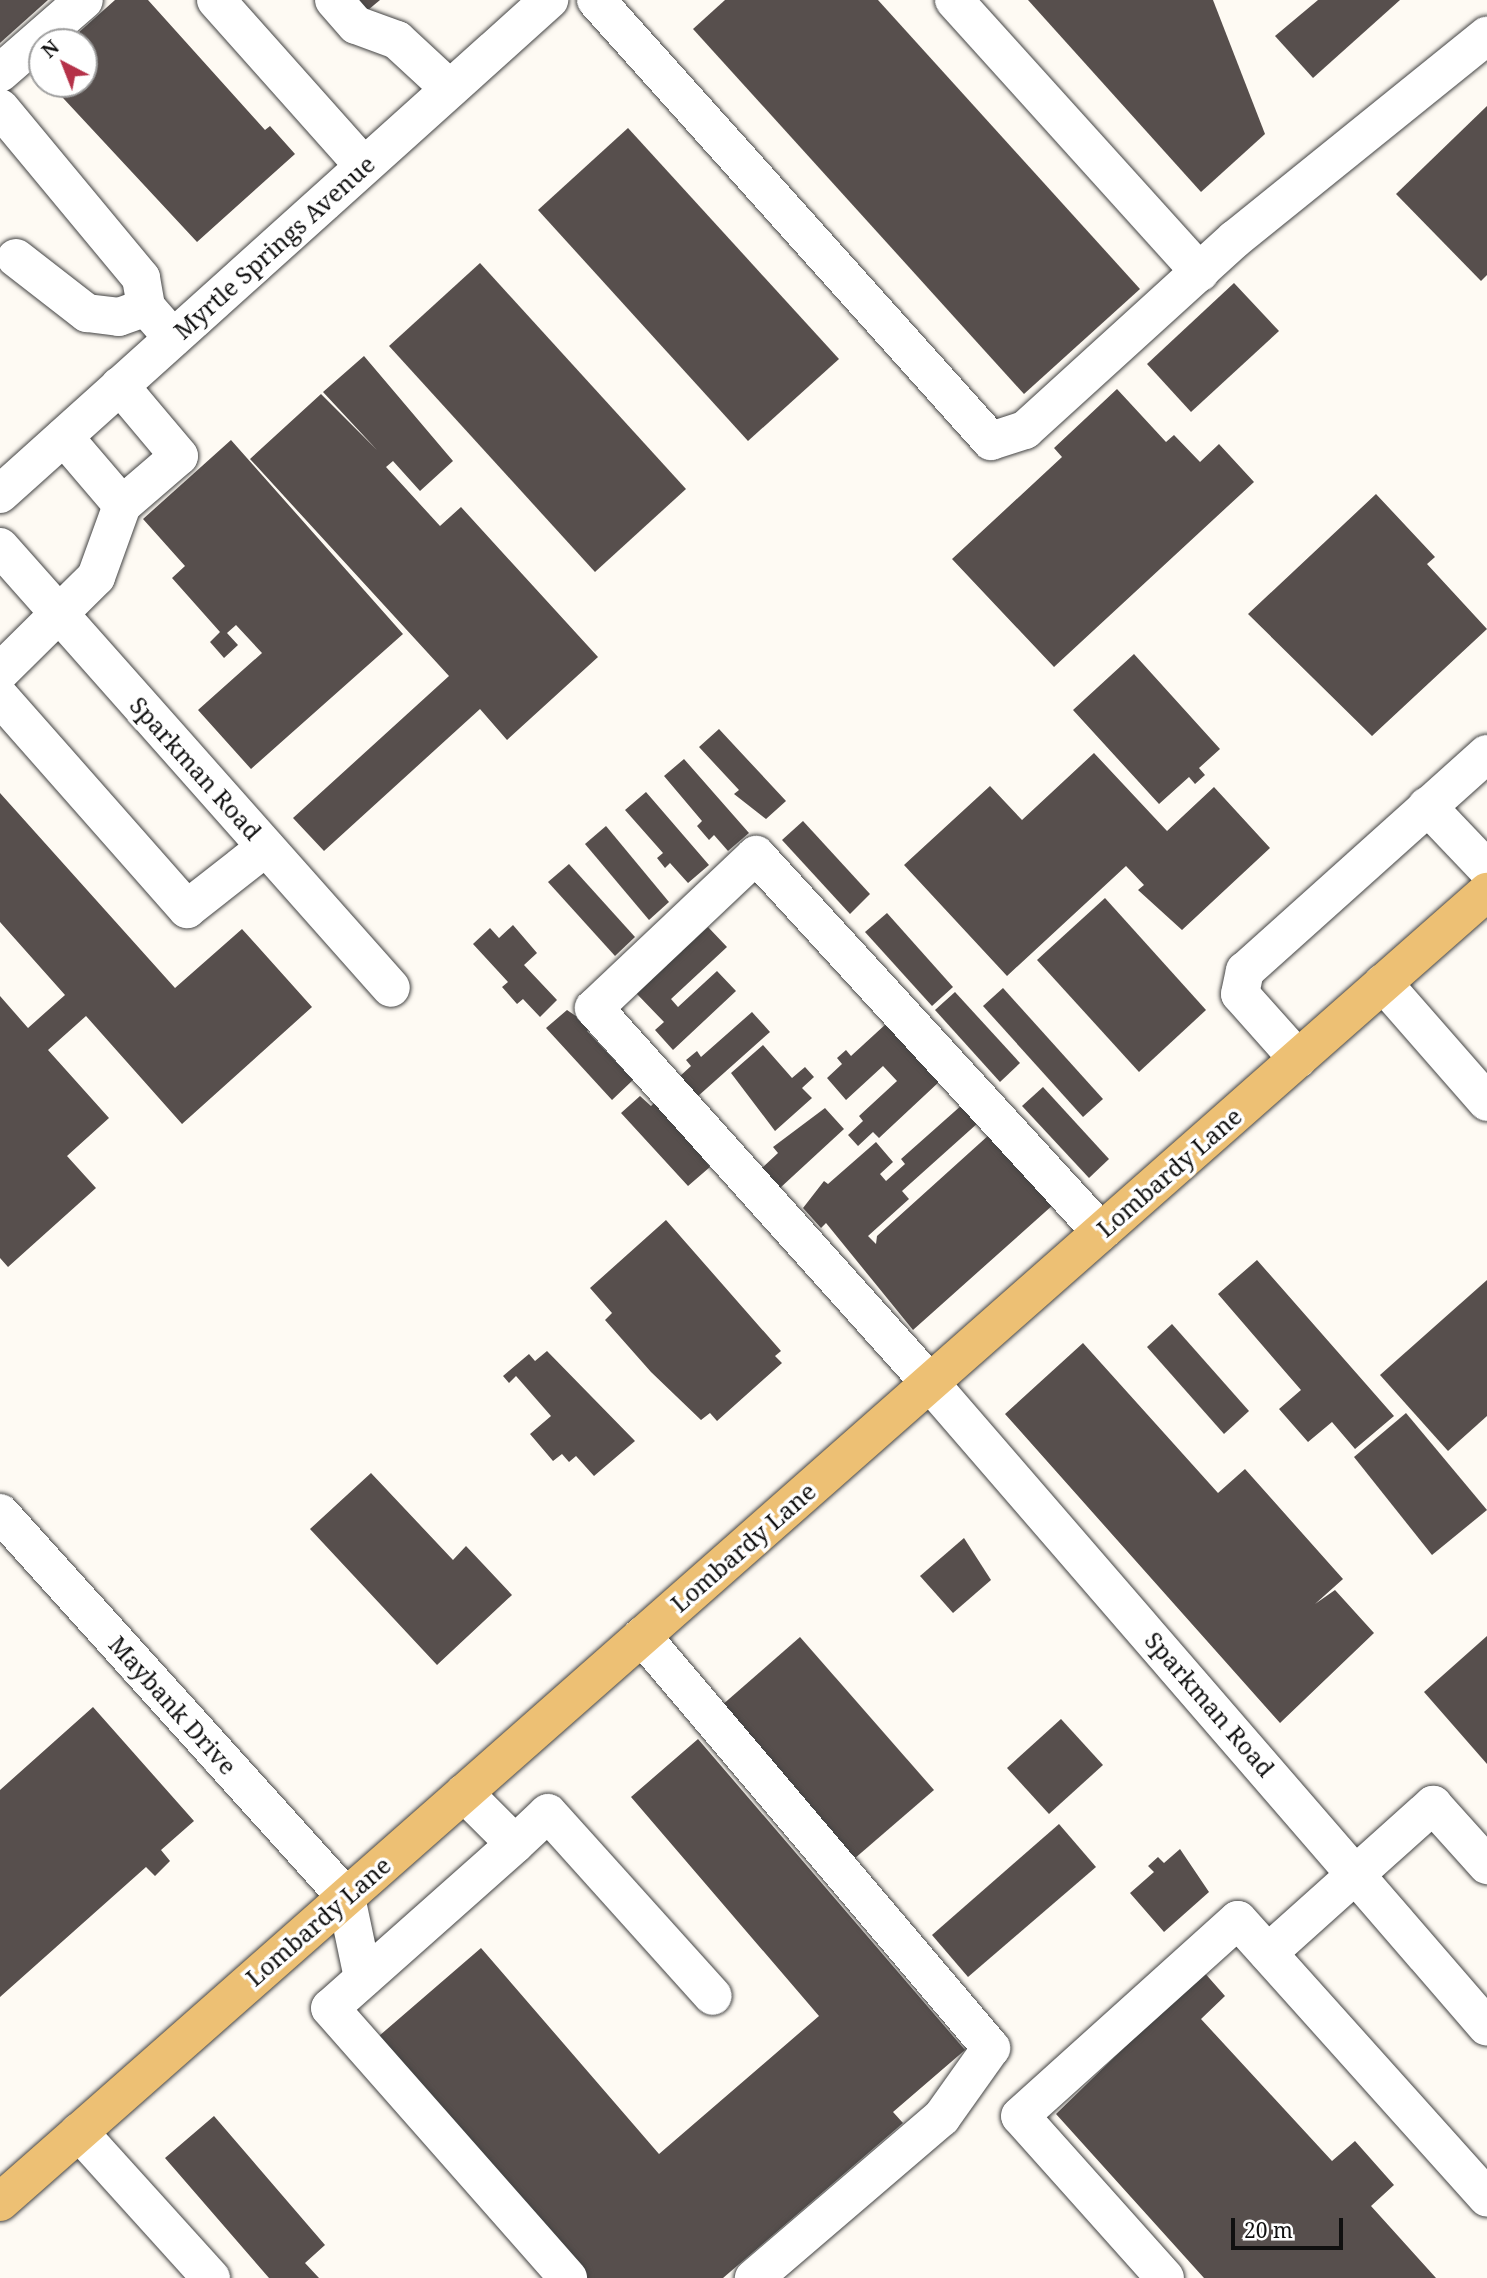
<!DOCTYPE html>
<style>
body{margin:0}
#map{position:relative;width:1487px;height:2278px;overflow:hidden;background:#fefaf3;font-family:"Noto Serif",serif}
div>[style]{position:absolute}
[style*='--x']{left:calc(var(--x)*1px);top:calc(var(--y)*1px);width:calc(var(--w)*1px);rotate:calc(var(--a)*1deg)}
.building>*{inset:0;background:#574f4d}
.roads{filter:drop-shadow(0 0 2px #434343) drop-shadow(0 0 2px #434343)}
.minor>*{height:38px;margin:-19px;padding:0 19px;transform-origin:19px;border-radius:19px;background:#fff}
.major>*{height:38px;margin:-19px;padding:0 19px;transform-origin:19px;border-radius:19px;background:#edc074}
span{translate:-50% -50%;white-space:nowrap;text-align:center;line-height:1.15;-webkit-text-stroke:7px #fff;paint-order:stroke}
.street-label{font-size:24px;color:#101010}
.north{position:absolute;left:28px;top:28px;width:70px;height:70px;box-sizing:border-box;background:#fff;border:2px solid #9f9f9f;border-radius:50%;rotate:318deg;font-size:19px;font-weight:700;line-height:28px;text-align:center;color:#101010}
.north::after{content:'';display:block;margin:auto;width:24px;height:32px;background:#b53249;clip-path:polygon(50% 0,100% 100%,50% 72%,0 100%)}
.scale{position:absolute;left:1231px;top:2218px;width:112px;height:32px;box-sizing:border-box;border:4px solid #101010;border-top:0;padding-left:9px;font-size:21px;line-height:24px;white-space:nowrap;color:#101010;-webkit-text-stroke:5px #fff;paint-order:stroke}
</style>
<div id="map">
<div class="building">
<div style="clip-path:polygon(0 0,48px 0,0 43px)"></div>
<div style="clip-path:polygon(115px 0,148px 0,265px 130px,270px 126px,295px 154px,197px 242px,50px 84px,84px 84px,84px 42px,68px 42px)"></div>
<div style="clip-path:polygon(359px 0,380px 0,368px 10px)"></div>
<div style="clip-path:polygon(725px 0,878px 0,1140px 289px,1024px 394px,693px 29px)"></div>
<div style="clip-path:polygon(1028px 0,1213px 0,1265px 134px,1201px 192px)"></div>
<div style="clip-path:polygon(1318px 0,1400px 0,1313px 78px,1275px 36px)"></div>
<div style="clip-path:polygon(1487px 106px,1487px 275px,1481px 281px,1396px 194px)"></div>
<div style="clip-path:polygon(628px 128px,839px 359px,748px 441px,538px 210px)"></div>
<div style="clip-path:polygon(480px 263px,686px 489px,595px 572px,389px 346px)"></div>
<div style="clip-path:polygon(1234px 283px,1279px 331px,1191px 412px,1147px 364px)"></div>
<div style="clip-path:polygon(364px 356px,453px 461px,420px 491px,393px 461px,386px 467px,440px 526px,461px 507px,598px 657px,507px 740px,480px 709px,324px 851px,293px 818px,449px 676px,250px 459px,321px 394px,377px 450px,323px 392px)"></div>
<div style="clip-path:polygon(1117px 389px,1166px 442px,1174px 435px,1200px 462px,1219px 444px,1254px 482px,1054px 667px,952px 559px,1062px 457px,1054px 448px)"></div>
<div style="clip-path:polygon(231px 440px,403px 634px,251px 769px,198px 710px,262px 653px,236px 625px,227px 633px,238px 645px,224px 658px,210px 642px,220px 632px,172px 578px,185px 566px,143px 519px)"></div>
<div style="clip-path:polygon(1376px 494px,1435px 557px,1427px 564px,1487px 629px,1372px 736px,1248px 614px)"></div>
<div style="clip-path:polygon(1134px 654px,1220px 749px,1199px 768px,1205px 775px,1195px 784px,1189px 777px,1159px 804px,1073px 710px)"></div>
<div style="clip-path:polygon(719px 729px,786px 801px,766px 819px,734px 794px,739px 790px,699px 747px)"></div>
<div style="clip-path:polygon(1094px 753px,1167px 831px,1214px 787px,1270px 848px,1182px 930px,1138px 890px,1144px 885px,1126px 866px,1007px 976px,904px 865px,990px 786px,1022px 820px)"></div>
<div style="clip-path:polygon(684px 759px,749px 833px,728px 851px,714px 835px,709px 840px,697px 826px,702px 821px,664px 776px)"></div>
<div style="clip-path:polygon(646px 792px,709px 865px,688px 883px,670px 863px,665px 868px,657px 858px,663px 853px,625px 810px)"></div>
<div style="clip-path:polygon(0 793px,175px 988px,242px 929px,312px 1007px,182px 1124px,86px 1016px,48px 1050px,109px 1118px,67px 1156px,96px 1188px,8px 1267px,0 1258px,0 996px,28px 1028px,65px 995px,0 922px)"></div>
<div style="clip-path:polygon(803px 821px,870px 894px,850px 914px,782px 840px)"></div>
<div style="clip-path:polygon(606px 826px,669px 902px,649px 920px,585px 844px)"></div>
<div style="clip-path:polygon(569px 864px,635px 937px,615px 956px,548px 882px)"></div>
<div style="clip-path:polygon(1105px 898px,1206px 1010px,1139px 1072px,1037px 960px)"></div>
<div style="clip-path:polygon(887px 913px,953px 987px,932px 1006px,865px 932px)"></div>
<div style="clip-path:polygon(513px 925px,537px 953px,524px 965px,557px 1000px,540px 1017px,523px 999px,517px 1004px,502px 987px,508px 982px,473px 944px,490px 928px,499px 938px)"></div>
<div style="clip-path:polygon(708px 927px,727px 947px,671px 999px,678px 1007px,717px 971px,736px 991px,673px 1050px,655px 1030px,664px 1022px,636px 993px)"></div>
<div style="clip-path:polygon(1003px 988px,1103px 1099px,1083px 1117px,983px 1006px)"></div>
<div style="clip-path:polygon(955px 992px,1020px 1063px,1000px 1082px,935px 1010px)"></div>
<div style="clip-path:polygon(567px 1010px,592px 1027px,587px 1031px,633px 1080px,612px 1100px,546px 1028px)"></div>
<div style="clip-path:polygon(752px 1012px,770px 1032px,697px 1097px,679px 1077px,691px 1066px,686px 1060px,697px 1051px,701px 1057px)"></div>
<div style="clip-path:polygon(887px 1023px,940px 1081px,879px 1138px,873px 1132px,858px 1146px,848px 1135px,863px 1121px,859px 1116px,897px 1081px,883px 1066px,846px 1100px,827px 1078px,842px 1064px,837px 1058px,846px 1050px,851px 1056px)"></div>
<div style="clip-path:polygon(763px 1045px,792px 1078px,805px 1067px,814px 1077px,802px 1088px,812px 1098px,775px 1131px,731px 1073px)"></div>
<div style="clip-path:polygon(1043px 1087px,1109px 1159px,1089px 1178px,1022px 1106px)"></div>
<div style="clip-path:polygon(640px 1096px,651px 1106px,657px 1100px,710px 1167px,688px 1186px,621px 1113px)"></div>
<div style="clip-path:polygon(963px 1104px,979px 1122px,902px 1191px,909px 1199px,868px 1236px,876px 1244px,877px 1236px,990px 1134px,1054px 1204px,913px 1330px,826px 1223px,821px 1228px,803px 1208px,824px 1181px,828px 1184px,876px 1142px,893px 1162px,880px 1174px,886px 1181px,905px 1164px,901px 1159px)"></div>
<div style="clip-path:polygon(825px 1108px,844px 1129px,780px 1188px,762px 1168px,778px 1153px,773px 1147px)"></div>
<div style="clip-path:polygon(666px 1220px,781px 1351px,775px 1356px,782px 1363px,717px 1421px,710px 1413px,701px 1420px,651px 1372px,605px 1320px,612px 1313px,590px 1288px)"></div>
<div style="clip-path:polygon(1257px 1260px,1394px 1416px,1355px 1449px,1332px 1422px,1308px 1442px,1279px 1409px,1301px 1390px,1218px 1294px)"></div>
<div style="clip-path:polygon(1487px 1280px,1487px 1416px,1448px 1451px,1380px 1375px)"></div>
<div style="clip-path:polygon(1172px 1324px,1249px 1411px,1224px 1434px,1147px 1347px)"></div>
<div style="clip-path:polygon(1083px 1343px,1218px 1493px,1245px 1469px,1343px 1579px,1315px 1604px,1335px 1590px,1374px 1633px,1280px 1723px,1005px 1414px)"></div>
<div style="clip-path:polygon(547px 1351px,635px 1441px,594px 1476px,576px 1456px,569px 1462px,562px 1454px,553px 1461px,530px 1434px,551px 1416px,516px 1376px,509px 1383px,503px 1376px,529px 1354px,535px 1361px)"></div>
<div style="clip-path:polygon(1406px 1413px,1487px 1510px,1432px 1555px,1354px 1457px)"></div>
<div style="clip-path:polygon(371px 1473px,453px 1560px,466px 1546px,512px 1595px,437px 1665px,310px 1529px)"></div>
<div style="clip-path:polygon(964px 1538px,991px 1580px,953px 1613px,920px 1576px)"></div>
<div style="clip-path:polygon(1487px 1636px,1487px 1764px,1424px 1692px)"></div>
<div style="clip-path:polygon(800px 1637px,934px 1790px,854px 1859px,721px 1706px)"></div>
<div style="clip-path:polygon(93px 1707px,194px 1821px,161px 1850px,170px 1861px,155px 1876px,146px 1867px,0 1997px,0 1790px)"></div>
<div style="clip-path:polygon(1061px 1719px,1103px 1765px,1049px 1814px,1007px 1768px)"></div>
<div style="clip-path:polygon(698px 1739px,965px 2050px,893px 2112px,903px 2123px,723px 2278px,586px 2278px,379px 2036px,481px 1948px,659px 2154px,819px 2016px,631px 1797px)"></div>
<div style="clip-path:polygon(1059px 1824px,1096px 1867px,968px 1977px,932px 1935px)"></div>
<div style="clip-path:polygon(1180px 1849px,1209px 1892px,1164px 1932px,1130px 1893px,1154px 1872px,1148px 1866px,1158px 1857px,1164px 1863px)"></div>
<div style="clip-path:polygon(1203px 1971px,1225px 1996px,1201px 2019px,1332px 2161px,1355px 2141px,1394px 2185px,1371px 2206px,1436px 2278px,1204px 2278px,1056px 2114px)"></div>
<div style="clip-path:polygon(214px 2116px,325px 2245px,305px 2263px,319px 2278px,269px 2278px,165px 2158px)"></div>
</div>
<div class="roads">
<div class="minor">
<div style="--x:216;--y:0;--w:222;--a:48.3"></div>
<div style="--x:334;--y:0;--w:33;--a:49"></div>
<div style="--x:356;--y:25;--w:44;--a:20.1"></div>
<div style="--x:397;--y:40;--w:72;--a:42.8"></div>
<div style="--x:596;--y:0;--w:592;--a:48.15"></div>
<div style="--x:991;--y:441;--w:36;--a:-18"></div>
<div style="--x:1025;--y:430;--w:284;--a:-42.3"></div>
<div style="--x:1235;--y:239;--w:324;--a:-38.9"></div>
<div style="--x:954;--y:0;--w:367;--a:47.9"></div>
<div style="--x:0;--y:73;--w:111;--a:-41"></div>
<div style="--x:0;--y:108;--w:221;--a:50.3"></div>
<div style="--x:141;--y:278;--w:29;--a:80"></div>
<div style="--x:146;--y:307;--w:41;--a:48.9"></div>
<div style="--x:16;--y:258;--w:90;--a:37.8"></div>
<div style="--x:87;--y:313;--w:32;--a:7"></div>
<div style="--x:119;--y:317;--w:29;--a:-20"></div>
<div style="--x:64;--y:437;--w:89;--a:49.5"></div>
<div style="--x:122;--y:505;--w:75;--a:-40.7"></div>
<div style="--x:179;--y:456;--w:92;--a:-130.1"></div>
<div style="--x:0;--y:494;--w:739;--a:-41.98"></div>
<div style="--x:0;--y:547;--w:589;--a:48.44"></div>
<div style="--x:0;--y:672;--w:135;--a:-44.7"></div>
<div style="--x:96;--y:577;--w:77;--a:-70.1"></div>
<div style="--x:0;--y:697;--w:283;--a:48.6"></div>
<div style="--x:187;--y:909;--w:100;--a:-38.1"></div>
<div style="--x:1427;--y:806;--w:87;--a:46.4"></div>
<div style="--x:1383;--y:983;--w:158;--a:48.8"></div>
<div style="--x:1298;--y:1059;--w:87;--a:-131.7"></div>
<div style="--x:1240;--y:994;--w:24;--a:-78"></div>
<div style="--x:1245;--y:971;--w:325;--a:-41.9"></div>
<div style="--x:1101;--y:1232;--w:511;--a:-132.46"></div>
<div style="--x:756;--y:855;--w:223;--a:136.6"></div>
<div style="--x:594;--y:1008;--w:504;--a:48.14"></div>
<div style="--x:930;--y:1383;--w:851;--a:49.14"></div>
<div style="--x:0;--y:1513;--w:517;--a:47.98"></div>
<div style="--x:346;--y:1897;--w:83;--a:78.1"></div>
<div style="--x:642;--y:1636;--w:540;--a:49.73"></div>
<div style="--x:991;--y:2048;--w:85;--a:125.4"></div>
<div style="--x:942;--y:2117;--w:248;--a:139.4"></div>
<div style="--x:464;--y:1793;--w:72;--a:45"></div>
<div style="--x:515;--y:1844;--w:247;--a:138.4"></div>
<div style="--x:330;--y:2008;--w:360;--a:48.6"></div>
<div style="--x:515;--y:1844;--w:45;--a:-43.2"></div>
<div style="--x:548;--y:1813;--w:246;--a:48"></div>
<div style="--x:1268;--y:1953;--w:222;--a:-41.9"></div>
<div style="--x:1433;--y:1805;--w:81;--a:48"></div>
<div style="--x:79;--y:2132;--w:197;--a:47.9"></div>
<div style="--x:1165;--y:2278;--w:217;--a:-131.8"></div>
<div style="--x:1020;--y:2116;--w:293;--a:-42"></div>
<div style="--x:1238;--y:1920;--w:373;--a:48.1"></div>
</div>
<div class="major">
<div style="--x:0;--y:2202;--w:1982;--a:-41.38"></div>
</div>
</div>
<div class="street-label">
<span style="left:274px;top:247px;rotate:-42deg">Myrtle Springs Avenue</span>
<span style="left:196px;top:768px;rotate:48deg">Sparkman Road</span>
<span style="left:1169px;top:1172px;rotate:-41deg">Lombardy Lane</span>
<span style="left:743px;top:1547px;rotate:-41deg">Lombardy Lane</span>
<span style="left:1210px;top:1704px;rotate:49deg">Sparkman Road</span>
<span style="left:173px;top:1705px;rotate:48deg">Maybank Drive</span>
<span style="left:318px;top:1921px;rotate:-41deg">Lombardy Lane</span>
</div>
<div class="north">N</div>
<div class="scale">20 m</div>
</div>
